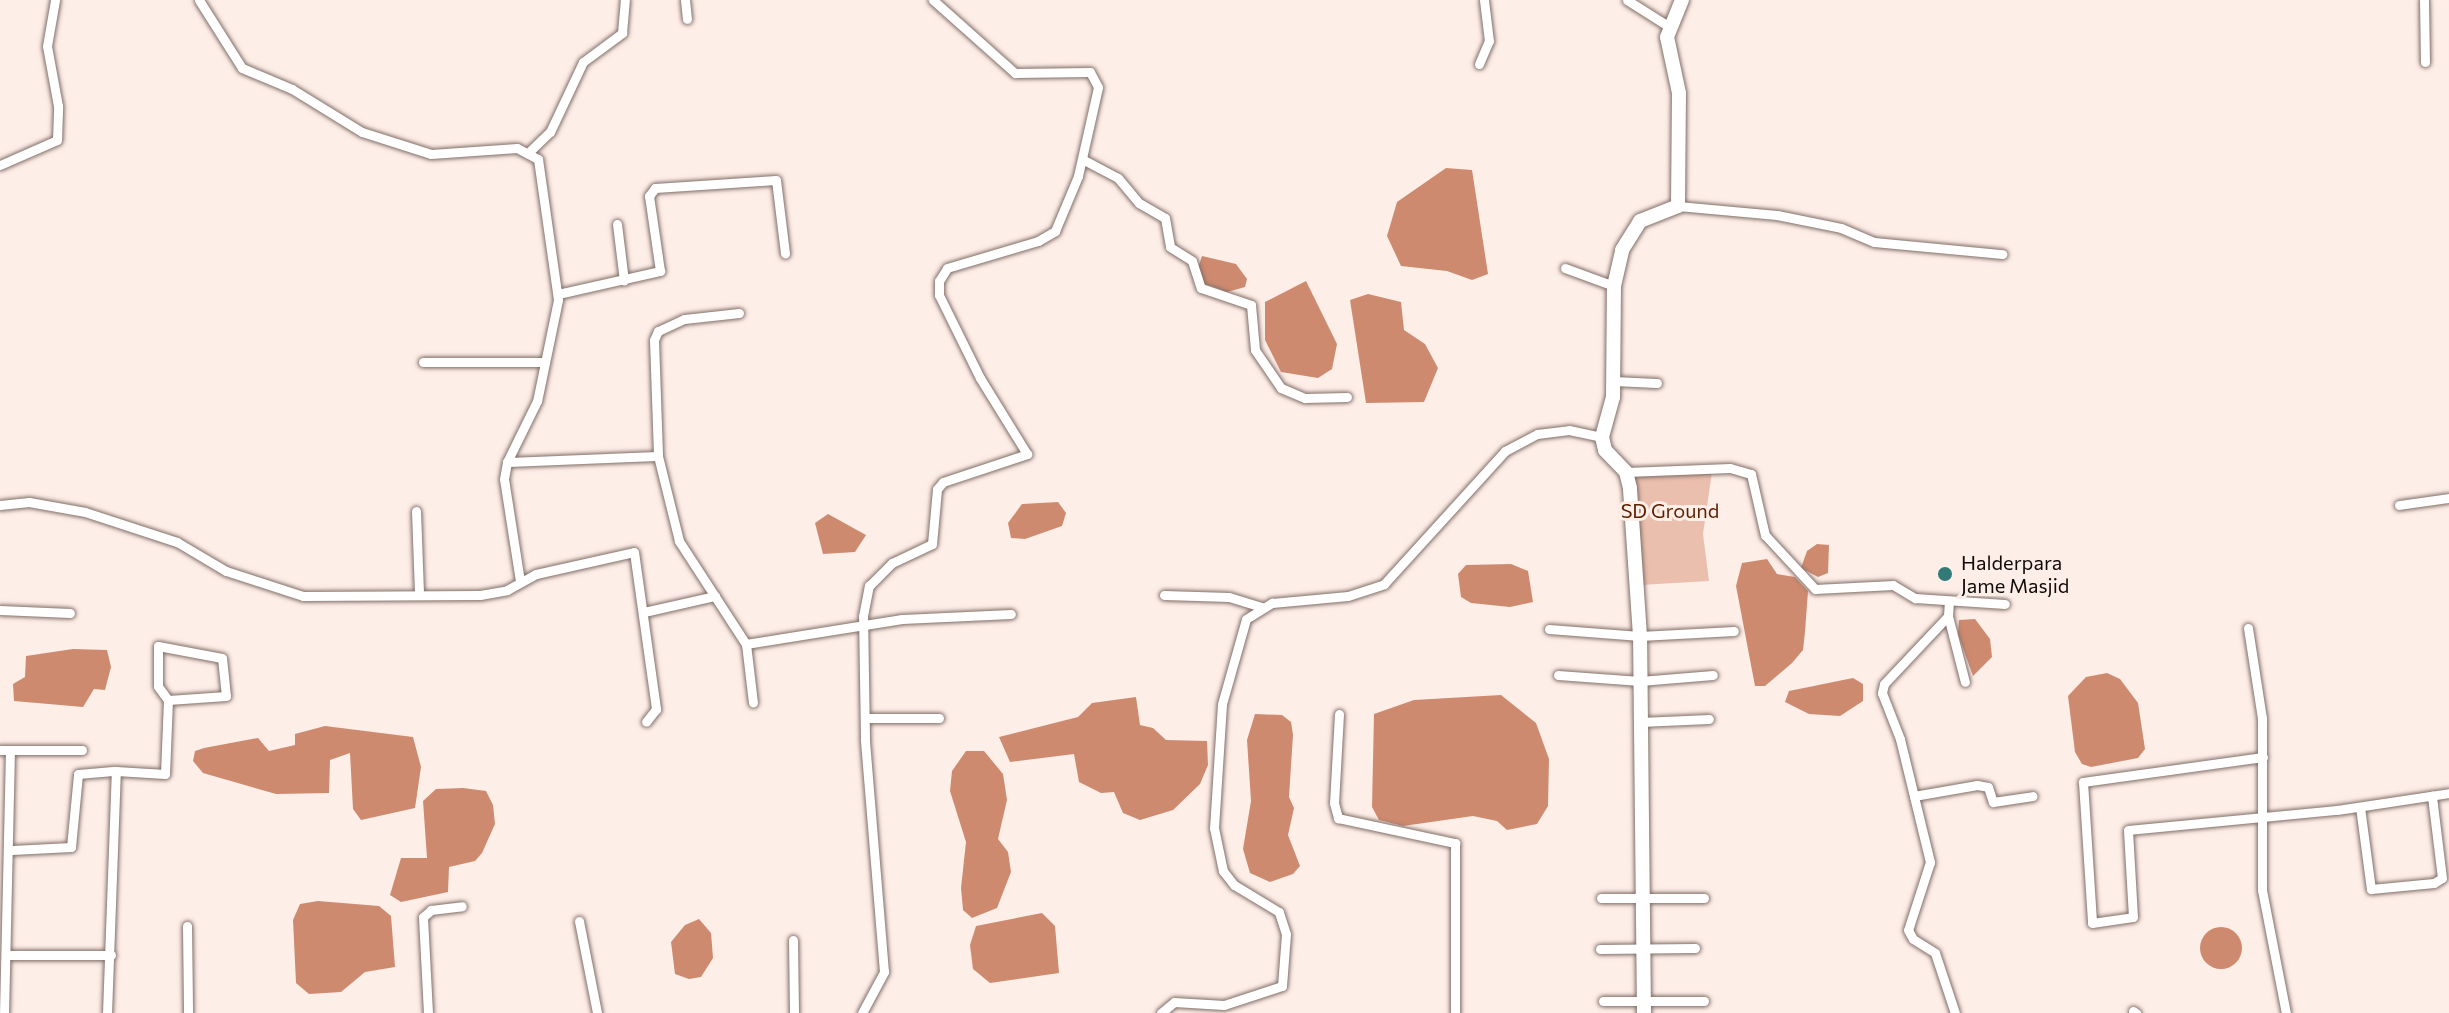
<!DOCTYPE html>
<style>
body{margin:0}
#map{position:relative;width:2449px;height:1013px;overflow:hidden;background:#feeee8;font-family:Commissioner,sans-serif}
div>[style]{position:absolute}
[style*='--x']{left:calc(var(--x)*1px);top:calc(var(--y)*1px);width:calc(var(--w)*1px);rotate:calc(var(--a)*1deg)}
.green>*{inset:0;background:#ebbfae}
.water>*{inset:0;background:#ce8a6f}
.round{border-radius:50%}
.roads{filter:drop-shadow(0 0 2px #806e67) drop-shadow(0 0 2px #806e67)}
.street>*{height:9px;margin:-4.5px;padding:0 4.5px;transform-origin:4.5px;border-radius:4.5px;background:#fff}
.secondary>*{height:14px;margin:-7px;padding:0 7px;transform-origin:7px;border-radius:7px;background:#fff}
.dots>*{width:22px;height:22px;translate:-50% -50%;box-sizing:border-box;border:4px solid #feeee8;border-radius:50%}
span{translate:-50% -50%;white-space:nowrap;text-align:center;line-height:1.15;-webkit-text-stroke:6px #feeee8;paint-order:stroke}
.park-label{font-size:20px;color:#5d1f01}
.poi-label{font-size:20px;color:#110b08}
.left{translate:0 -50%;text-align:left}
</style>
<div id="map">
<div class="green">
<div style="clip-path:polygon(1712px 472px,1703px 534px,1709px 581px,1640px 585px,1631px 475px)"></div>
</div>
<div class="water">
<div style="clip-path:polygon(1446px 168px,1472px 170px,1488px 274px,1472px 280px,1447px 271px,1401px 266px,1387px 236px,1397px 202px)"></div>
<div style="clip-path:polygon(1202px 256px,1236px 264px,1247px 279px,1245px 287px,1227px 292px,1194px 280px)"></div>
<div style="clip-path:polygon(1306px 281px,1337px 344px,1332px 369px,1318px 378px,1281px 372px,1265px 340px,1265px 302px)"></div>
<div style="clip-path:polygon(1368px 294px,1401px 302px,1404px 330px,1425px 344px,1438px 368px,1424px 402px,1366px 403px,1350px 300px)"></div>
<div style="clip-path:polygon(1058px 502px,1066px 513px,1062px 526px,1025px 539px,1011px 538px,1008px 523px,1022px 504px)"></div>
<div style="clip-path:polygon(828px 514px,866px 535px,855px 552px,823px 554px,815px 523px)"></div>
<div style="clip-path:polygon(1817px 544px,1829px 545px,1828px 573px,1818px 577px,1801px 568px,1807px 551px)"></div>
<div style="clip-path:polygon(1767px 559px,1777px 574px,1795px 577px,1808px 591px,1805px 632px,1803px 650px,1792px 663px,1765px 686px,1755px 686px,1736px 586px,1742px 563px)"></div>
<div style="clip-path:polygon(1511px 564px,1528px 571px,1533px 602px,1510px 607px,1471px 603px,1461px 597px,1458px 574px,1466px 565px)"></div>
<div style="clip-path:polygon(1975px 619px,1990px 639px,1992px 657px,1973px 676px,1958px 634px,1959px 620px)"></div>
<div style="clip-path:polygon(73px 649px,107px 650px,111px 667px,105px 690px,94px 689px,83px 707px,14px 701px,13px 684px,25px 677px,26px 656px)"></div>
<div style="clip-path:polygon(2107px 673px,2120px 679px,2138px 703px,2145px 749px,2138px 758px,2091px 767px,2082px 764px,2075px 752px,2068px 696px,2086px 677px)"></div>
<div style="clip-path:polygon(1853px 678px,1863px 684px,1863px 701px,1840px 716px,1809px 714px,1785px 702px,1789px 691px)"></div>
<div style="clip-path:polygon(1501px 695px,1536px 723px,1549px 759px,1548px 806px,1537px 824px,1507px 830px,1497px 821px,1473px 816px,1403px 826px,1379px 820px,1372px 807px,1374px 714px,1414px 700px)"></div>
<div style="clip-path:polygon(1136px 697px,1140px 725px,1153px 728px,1166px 740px,1207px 741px,1208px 765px,1200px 784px,1173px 810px,1140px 820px,1123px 813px,1114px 792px,1101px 793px,1079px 782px,1074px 754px,1010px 762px,999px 737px,1078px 717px,1092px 703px)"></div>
<div style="clip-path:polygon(1255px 714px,1282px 715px,1291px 722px,1293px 735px,1289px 797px,1294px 808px,1288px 835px,1300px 866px,1293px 874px,1270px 882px,1250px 873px,1243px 849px,1251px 801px,1247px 740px)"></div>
<div style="clip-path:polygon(325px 726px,413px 737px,421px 767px,415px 808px,361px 820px,353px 809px,350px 753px,330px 760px,329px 793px,276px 794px,203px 773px,193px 761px,195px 751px,204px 748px,258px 738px,269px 751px,295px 745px,295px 734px)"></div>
<div style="clip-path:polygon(966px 751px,984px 751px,1003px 774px,1007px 800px,998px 839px,1008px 852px,1011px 872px,997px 908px,972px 918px,963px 910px,961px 888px,966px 842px,950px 791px,952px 771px)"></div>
<div style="clip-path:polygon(463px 788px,486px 791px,493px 805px,495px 824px,482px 853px,475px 861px,449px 867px,448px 892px,401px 902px,390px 895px,401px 858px,427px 858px,423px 801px,436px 789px)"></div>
<div style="clip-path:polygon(318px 901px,379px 906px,391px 916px,395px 967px,365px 972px,341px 992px,309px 994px,296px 983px,293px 920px,300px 904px)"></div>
<div style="clip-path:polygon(1042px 913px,1055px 926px,1059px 973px,990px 983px,973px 969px,970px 945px,976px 926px)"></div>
<div style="clip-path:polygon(699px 919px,711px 933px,713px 958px,701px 977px,689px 979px,675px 974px,671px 942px,685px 925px)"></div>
<div class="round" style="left:2200px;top:927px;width:42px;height:42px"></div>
</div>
<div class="roads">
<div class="street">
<div style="--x:199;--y:0;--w:80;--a:57.7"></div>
<div style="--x:242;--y:68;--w:54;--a:22.8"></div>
<div style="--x:292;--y:89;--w:82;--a:31.6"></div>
<div style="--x:362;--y:132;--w:72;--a:17.7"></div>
<div style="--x:431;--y:154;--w:86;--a:-4"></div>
<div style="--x:517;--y:148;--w:24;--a:28"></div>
<div style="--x:538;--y:159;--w:142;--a:81.9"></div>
<div style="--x:558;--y:300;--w:103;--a:101.7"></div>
<div style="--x:537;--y:401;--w:68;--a:116.2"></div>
<div style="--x:507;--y:462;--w:17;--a:100"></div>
<div style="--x:504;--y:479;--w:103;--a:81.1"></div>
<div style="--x:685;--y:0;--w:19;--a:84"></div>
<div style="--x:1627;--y:0;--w:49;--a:32.4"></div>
<div style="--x:2424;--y:0;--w:62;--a:89.1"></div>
<div style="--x:1479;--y:64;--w:25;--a:-67"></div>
<div style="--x:1489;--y:41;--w:41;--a:-97"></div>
<div style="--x:530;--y:151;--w:28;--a:-44"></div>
<div style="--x:550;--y:132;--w:77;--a:-64.8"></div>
<div style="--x:583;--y:62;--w:49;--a:-36.6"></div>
<div style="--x:622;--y:33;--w:33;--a:-85"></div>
<div style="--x:1082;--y:159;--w:41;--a:27.8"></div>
<div style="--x:1118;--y:178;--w:33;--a:50"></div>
<div style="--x:1139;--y:203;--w:30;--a:30"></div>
<div style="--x:1165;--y:218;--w:29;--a:80"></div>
<div style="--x:1170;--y:247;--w:26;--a:32"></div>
<div style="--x:1192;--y:261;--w:28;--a:72"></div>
<div style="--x:1201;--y:288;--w:53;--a:18.8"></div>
<div style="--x:1251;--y:305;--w:45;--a:84.9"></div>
<div style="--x:1255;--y:350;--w:46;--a:55.6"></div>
<div style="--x:1281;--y:388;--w:26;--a:23"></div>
<div style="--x:1305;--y:398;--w:42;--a:-1.4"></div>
<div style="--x:0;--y:165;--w:62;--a:-23.7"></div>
<div style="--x:57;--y:140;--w:34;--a:-88"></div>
<div style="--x:58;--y:106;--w:61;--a:-100.4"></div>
<div style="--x:47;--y:46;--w:47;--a:-80.1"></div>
<div style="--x:1678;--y:206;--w:99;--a:5.2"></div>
<div style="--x:1777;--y:215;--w:65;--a:11.5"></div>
<div style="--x:1841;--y:228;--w:36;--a:23"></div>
<div style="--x:1874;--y:242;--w:129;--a:5.4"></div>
<div style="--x:617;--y:224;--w:57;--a:83"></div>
<div style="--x:1565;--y:268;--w:52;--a:20.2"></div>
<div style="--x:558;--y:294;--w:105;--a:-12.7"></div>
<div style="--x:660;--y:271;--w:76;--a:-98.3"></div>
<div style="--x:649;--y:196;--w:10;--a:-53"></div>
<div style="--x:655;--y:188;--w:121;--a:-3.8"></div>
<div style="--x:776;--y:180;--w:74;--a:83"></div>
<div style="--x:739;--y:313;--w:55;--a:173.8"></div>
<div style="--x:684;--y:319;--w:29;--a:155"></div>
<div style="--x:658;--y:331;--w:10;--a:114"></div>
<div style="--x:654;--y:340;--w:116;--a:88"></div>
<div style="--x:658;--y:456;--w:88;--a:76.1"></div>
<div style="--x:679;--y:541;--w:123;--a:57"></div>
<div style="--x:746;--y:644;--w:158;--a:-9.1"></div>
<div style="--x:902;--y:619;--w:109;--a:-2.6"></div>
<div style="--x:423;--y:362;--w:122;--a:0"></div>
<div style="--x:1613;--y:381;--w:44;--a:2.6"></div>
<div style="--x:507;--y:462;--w:151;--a:-2.3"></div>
<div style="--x:1626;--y:472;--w:104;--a:-2.2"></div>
<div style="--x:1730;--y:468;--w:22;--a:16"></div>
<div style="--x:1751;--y:474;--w:63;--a:77.1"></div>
<div style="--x:1765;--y:535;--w:74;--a:47.2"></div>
<div style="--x:1815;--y:589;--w:78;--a:-2.9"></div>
<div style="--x:1893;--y:585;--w:26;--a:31"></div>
<div style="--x:1915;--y:598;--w:90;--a:3.8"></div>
<div style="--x:0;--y:505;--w:29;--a:-6"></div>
<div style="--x:29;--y:502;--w:57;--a:10.1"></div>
<div style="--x:85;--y:512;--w:97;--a:18.1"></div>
<div style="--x:177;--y:542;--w:57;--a:30.6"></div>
<div style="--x:226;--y:571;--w:81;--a:18"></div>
<div style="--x:303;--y:596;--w:177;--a:-0.3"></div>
<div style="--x:480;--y:595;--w:27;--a:-10"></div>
<div style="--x:507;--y:590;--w:33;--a:-29"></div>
<div style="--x:536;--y:574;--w:100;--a:-12.7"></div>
<div style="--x:634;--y:552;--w:159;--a:82"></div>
<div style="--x:656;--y:709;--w:16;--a:128"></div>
<div style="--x:2399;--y:505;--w:50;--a:-8"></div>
<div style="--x:416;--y:511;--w:83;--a:87.9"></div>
<div style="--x:1164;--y:595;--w:65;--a:1.8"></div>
<div style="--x:1229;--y:597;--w:34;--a:17"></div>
<div style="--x:1949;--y:601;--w:15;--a:94"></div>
<div style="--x:1948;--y:616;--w:93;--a:133.3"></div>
<div style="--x:1884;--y:684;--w:9;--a:103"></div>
<div style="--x:1882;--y:693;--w:49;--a:68.6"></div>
<div style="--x:1900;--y:739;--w:127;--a:76.3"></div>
<div style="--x:1930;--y:862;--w:71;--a:107.9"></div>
<div style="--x:1908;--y:930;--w:10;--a:61"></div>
<div style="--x:1913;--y:939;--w:26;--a:32"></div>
<div style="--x:1935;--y:953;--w:63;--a:71.6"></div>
<div style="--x:0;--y:610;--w:70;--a:2.5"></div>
<div style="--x:644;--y:612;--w:73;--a:-12.7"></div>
<div style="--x:1948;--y:616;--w:68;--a:75.6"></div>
<div style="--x:2248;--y:628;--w:91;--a:81.2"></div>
<div style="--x:2262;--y:718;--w:172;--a:90"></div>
<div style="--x:2262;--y:890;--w:125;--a:79"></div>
<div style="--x:1549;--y:629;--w:91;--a:4.4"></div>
<div style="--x:1640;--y:636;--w:94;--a:-3"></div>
<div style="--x:746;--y:644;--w:59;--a:83.2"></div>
<div style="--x:1558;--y:675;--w:82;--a:4.2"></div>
<div style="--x:1640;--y:681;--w:73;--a:-4.7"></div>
<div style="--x:1339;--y:714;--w:89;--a:93.2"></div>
<div style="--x:1334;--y:803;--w:16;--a:75"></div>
<div style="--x:1338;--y:818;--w:120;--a:12.1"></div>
<div style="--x:1455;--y:843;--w:170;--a:90"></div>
<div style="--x:865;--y:718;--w:74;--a:0"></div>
<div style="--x:1640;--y:722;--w:69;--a:-2.5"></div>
<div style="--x:0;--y:750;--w:10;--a:0"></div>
<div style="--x:10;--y:750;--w:263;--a:91.3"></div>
<div style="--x:10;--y:750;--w:72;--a:0"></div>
<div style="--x:2263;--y:757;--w:182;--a:172.1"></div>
<div style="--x:2083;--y:782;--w:141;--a:86.3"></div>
<div style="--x:2092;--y:923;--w:41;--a:-8.3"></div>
<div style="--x:2133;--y:917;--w:87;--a:-93.3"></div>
<div style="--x:2128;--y:830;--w:210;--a:-5.5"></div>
<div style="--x:2337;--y:810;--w:113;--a:-8.6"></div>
<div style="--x:1914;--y:796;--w:64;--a:-9.9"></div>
<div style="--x:1977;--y:785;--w:11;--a:10"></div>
<div style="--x:1988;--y:787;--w:16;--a:72"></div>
<div style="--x:1993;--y:802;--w:40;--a:-8.5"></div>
<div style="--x:2360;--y:807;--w:83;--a:82.4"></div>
<div style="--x:2371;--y:889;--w:63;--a:-5.4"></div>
<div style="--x:2434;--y:883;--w:9;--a:-32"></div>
<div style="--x:2442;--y:878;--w:83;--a:-97"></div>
<div style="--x:12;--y:850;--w:59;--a:-2.9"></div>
<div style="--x:71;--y:847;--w:73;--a:-84.5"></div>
<div style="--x:78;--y:774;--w:38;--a:-5"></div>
<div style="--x:1601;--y:898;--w:103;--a:0"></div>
<div style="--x:579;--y:921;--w:94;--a:78.9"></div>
<div style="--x:187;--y:926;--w:87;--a:89.3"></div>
<div style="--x:793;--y:940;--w:73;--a:89.2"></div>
<div style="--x:1600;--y:949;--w:95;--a:-0.6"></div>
<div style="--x:7;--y:955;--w:104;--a:0"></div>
<div style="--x:1603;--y:1001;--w:101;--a:0"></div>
<div style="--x:2133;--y:1011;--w:4;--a:34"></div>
<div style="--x:107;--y:1013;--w:242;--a:-87.9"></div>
<div style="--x:116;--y:771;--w:49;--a:3.5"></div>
<div style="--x:165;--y:774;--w:74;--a:-87.7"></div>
<div style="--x:168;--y:700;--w:17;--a:-126"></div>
<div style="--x:158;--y:686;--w:40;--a:-90"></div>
<div style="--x:158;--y:646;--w:65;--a:10.6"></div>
<div style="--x:222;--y:658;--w:38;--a:84"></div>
<div style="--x:226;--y:696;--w:58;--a:176.1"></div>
<div style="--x:428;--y:1013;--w:96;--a:-93"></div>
<div style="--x:423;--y:917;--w:11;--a:-41"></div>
<div style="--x:431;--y:910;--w:31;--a:-7"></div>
<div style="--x:862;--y:1013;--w:47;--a:-61.8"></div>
<div style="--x:884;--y:972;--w:234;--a:-94.7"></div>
<div style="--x:865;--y:739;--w:123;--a:-90.9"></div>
<div style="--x:863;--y:616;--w:31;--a:-79"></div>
<div style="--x:869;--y:586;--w:33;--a:-45"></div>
<div style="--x:892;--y:563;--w:44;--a:-25.4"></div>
<div style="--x:932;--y:544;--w:55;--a:-84.8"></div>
<div style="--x:937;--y:489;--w:9;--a:-49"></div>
<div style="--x:943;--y:482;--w:89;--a:-18.4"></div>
<div style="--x:1027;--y:454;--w:89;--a:-121.7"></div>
<div style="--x:980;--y:378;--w:93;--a:-116.3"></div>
<div style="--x:939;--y:295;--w:14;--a:-90"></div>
<div style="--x:939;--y:281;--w:15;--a:-58"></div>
<div style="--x:947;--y:268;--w:95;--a:-16.5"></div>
<div style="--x:1038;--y:241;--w:20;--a:-30"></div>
<div style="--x:1055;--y:231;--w:60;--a:-67.3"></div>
<div style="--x:1078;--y:176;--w:91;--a:-77.3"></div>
<div style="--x:1098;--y:87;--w:17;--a:-118"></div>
<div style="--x:1090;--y:72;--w:75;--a:179.2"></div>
<div style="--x:1015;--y:73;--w:110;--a:-138.3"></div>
<div style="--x:1161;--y:1013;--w:17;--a:-40"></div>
<div style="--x:1174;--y:1002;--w:50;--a:3.4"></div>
<div style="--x:1224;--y:1005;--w:61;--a:-18.1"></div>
<div style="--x:1282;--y:986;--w:52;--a:-85.6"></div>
<div style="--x:1286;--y:934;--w:23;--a:-108"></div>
<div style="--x:1279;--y:912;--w:52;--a:-149"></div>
<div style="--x:1234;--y:885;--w:18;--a:-128"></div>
<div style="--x:1223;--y:871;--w:44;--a:-101.8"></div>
<div style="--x:1214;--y:828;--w:124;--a:-86.3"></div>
<div style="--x:1222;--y:704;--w:88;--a:-74.2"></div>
<div style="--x:1246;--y:619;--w:31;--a:-32"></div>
<div style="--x:1272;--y:603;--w:76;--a:-5.3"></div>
<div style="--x:1348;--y:596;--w:38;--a:-18"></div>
<div style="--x:1384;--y:584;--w:180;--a:-47.7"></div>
<div style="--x:1505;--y:451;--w:36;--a:-28"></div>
<div style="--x:1537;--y:434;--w:32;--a:-7"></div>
<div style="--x:1569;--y:430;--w:34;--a:12"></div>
</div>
<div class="secondary">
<div style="--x:1644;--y:1013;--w:377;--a:-90.6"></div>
<div style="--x:1640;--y:636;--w:148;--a:-93.9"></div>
<div style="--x:1630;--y:488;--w:16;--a:-104"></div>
<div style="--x:1626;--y:472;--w:30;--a:-134"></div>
<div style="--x:1605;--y:450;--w:13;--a:-103"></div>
<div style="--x:1602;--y:437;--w:41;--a:-74.6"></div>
<div style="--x:1613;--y:397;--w:111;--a:-89.5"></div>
<div style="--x:1614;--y:286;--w:37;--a:-77"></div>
<div style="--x:1622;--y:250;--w:34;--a:-58"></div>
<div style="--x:1640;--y:221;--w:41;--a:-21.5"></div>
<div style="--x:1678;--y:206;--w:113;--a:-89.5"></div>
<div style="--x:1679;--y:93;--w:57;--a:-102.1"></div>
<div style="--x:1667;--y:37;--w:40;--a:-68"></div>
</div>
</div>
<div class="dots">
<div style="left:1945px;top:574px;background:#317a78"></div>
</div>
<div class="park-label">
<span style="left:1670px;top:510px">SD Ground</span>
</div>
<div class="poi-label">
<span class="left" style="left:1961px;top:574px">Halderpara<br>Jame Masjid</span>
</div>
</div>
